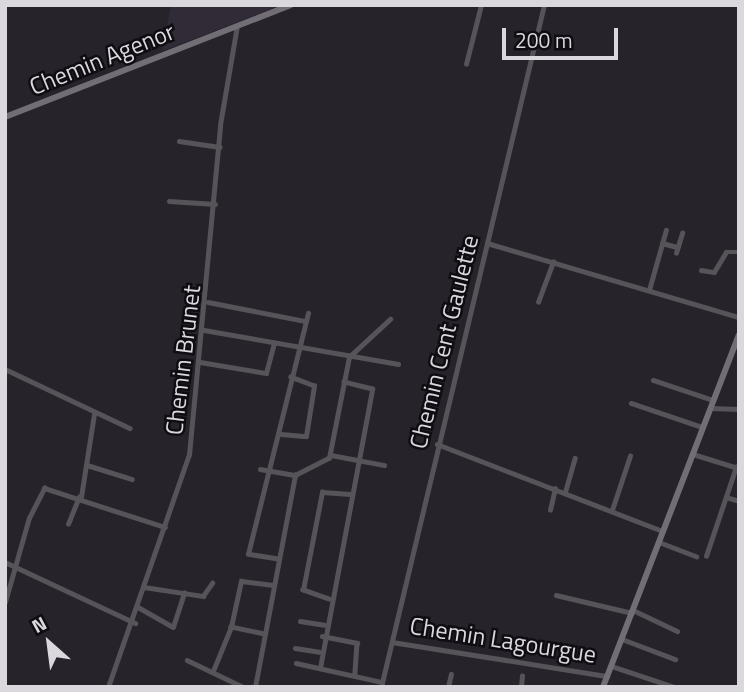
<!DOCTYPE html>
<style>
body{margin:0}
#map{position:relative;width:744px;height:692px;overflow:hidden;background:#27232b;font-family:"Titillium Web",sans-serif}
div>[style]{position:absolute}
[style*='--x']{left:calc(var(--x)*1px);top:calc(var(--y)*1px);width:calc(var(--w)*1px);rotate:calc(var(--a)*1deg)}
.built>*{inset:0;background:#312b38}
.street>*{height:4.5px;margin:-2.25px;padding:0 2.25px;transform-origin:2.25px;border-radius:2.25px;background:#565458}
.secondary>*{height:6px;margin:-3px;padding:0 3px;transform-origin:3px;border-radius:3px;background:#716e75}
span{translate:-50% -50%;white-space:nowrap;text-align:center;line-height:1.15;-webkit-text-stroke:5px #0f0d11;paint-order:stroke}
.street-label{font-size:24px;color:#dad7dd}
.frame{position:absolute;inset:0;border:7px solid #dad7dd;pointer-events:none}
.north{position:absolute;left:14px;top:608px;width:70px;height:70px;-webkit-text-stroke:5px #0f0d11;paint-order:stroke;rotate:332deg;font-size:19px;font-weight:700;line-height:28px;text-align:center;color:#dad7dd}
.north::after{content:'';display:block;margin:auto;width:24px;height:32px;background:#dad7dd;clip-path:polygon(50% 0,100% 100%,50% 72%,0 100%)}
.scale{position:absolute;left:502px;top:28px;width:116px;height:32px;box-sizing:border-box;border:4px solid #dad7dd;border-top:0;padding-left:9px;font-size:21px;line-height:24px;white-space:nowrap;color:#dad7dd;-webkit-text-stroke:5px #0f0d11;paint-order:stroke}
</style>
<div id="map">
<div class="built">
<div style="clip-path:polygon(171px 5px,277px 5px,277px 7px,162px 51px)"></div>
</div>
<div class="street">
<div style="--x:466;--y:64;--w:61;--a:-75.7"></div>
<div style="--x:179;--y:141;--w:41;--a:8.3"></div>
<div style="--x:169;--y:201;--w:46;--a:3.7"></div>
<div style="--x:487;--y:243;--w:263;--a:16.4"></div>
<div style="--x:662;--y:243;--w:16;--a:15"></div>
<div style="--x:676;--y:253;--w:21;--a:-73"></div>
<div style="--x:701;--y:270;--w:13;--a:9"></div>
<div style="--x:714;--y:272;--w:23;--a:-59"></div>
<div style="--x:726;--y:252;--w:13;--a:0"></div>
<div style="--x:649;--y:290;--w:62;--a:-74.2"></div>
<div style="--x:208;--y:302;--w:99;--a:11.1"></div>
<div style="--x:538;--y:302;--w:43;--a:-69.4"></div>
<div style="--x:204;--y:330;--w:197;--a:9.9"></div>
<div style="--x:200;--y:362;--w:67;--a:9.5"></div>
<div style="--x:266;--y:373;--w:31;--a:-75"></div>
<div style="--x:5;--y:369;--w:138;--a:25.3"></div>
<div style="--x:653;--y:380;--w:63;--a:18.4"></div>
<div style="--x:631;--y:403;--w:75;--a:18.7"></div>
<div style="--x:710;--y:408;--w:29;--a:2"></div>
<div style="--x:281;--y:434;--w:25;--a:5"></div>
<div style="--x:306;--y:436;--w:51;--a:-80.9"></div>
<div style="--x:314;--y:386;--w:25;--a:-159"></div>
<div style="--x:437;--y:444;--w:242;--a:21.1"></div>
<div style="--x:693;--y:454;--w:47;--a:17.3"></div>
<div style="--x:331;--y:455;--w:54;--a:10.7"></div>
<div style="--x:87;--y:465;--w:47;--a:17.3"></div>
<div style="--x:260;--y:469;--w:36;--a:10"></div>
<div style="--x:565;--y:492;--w:35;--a:-74"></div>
<div style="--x:81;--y:497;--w:84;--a:-81.1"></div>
<div style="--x:726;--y:497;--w:14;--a:17"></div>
<div style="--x:550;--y:510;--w:22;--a:-77"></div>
<div style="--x:612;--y:510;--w:57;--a:-71.6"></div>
<div style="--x:68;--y:524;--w:29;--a:-68"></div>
<div style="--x:659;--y:542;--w:40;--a:21"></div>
<div style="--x:706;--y:556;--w:94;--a:-71.4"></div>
<div style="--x:278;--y:559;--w:30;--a:-171"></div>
<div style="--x:248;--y:554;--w:248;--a:-76"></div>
<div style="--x:5;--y:562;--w:144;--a:25.1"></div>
<div style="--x:144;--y:587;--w:60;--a:8.7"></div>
<div style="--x:203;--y:596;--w:16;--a:-55"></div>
<div style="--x:556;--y:595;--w:78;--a:13.3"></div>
<div style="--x:329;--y:599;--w:28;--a:-161"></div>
<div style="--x:303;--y:590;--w:100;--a:-79"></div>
<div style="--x:322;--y:492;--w:28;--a:4"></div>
<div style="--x:5;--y:602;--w:87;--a:-74.1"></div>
<div style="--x:29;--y:518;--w:34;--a:-63"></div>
<div style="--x:44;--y:488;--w:127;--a:17.9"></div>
<div style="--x:138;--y:607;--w:40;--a:29.7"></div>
<div style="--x:173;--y:627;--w:36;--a:-72"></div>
<div style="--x:633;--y:610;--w:49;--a:25.5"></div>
<div style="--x:300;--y:621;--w:24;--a:9"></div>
<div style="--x:264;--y:634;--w:34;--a:-168"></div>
<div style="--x:231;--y:627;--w:47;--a:-77.7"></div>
<div style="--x:241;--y:581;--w:32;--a:7"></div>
<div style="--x:322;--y:636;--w:36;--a:11"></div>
<div style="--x:357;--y:643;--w:32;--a:94"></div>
<div style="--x:622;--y:639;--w:57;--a:20.7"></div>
<div style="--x:392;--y:642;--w:218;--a:9"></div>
<div style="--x:295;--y:648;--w:24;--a:9"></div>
<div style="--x:187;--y:660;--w:62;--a:25.7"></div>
<div style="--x:296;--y:663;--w:88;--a:12.5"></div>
<div style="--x:611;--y:666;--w:66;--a:18.4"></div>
<div style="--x:320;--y:668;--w:284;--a:-79.4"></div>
<div style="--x:372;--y:389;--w:29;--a:-166"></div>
<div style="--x:213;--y:671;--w:48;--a:-67.8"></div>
<div style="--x:108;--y:687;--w:246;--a:-70.8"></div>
<div style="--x:189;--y:455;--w:331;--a:-84.6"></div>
<div style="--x:220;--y:125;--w:100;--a:-80.3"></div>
<div style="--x:255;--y:687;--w:216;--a:-79.3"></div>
<div style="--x:295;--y:475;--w:38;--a:-27"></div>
<div style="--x:329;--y:458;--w:103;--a:-78.8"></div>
<div style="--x:349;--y:357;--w:56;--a:-42.8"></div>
<div style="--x:381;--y:687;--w:701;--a:-76.56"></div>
<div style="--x:448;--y:687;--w:13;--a:-77"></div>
<div style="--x:521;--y:687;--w:11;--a:-85"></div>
</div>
<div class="secondary">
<div style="--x:5;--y:117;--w:307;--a:-21.4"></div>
<div style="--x:603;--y:687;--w:377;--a:-68.9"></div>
</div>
<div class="street-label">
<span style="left:102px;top:59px;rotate:-22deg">Chemin Agenor</span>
<span style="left:444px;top:342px;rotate:-76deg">Chemin Cent Gaulette</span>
<span style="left:183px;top:360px;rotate:-83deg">Chemin Brunet</span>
<span style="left:503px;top:640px;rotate:9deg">Chemin Lagourgue</span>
</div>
<div class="frame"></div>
<div class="north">N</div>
<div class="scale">200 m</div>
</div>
